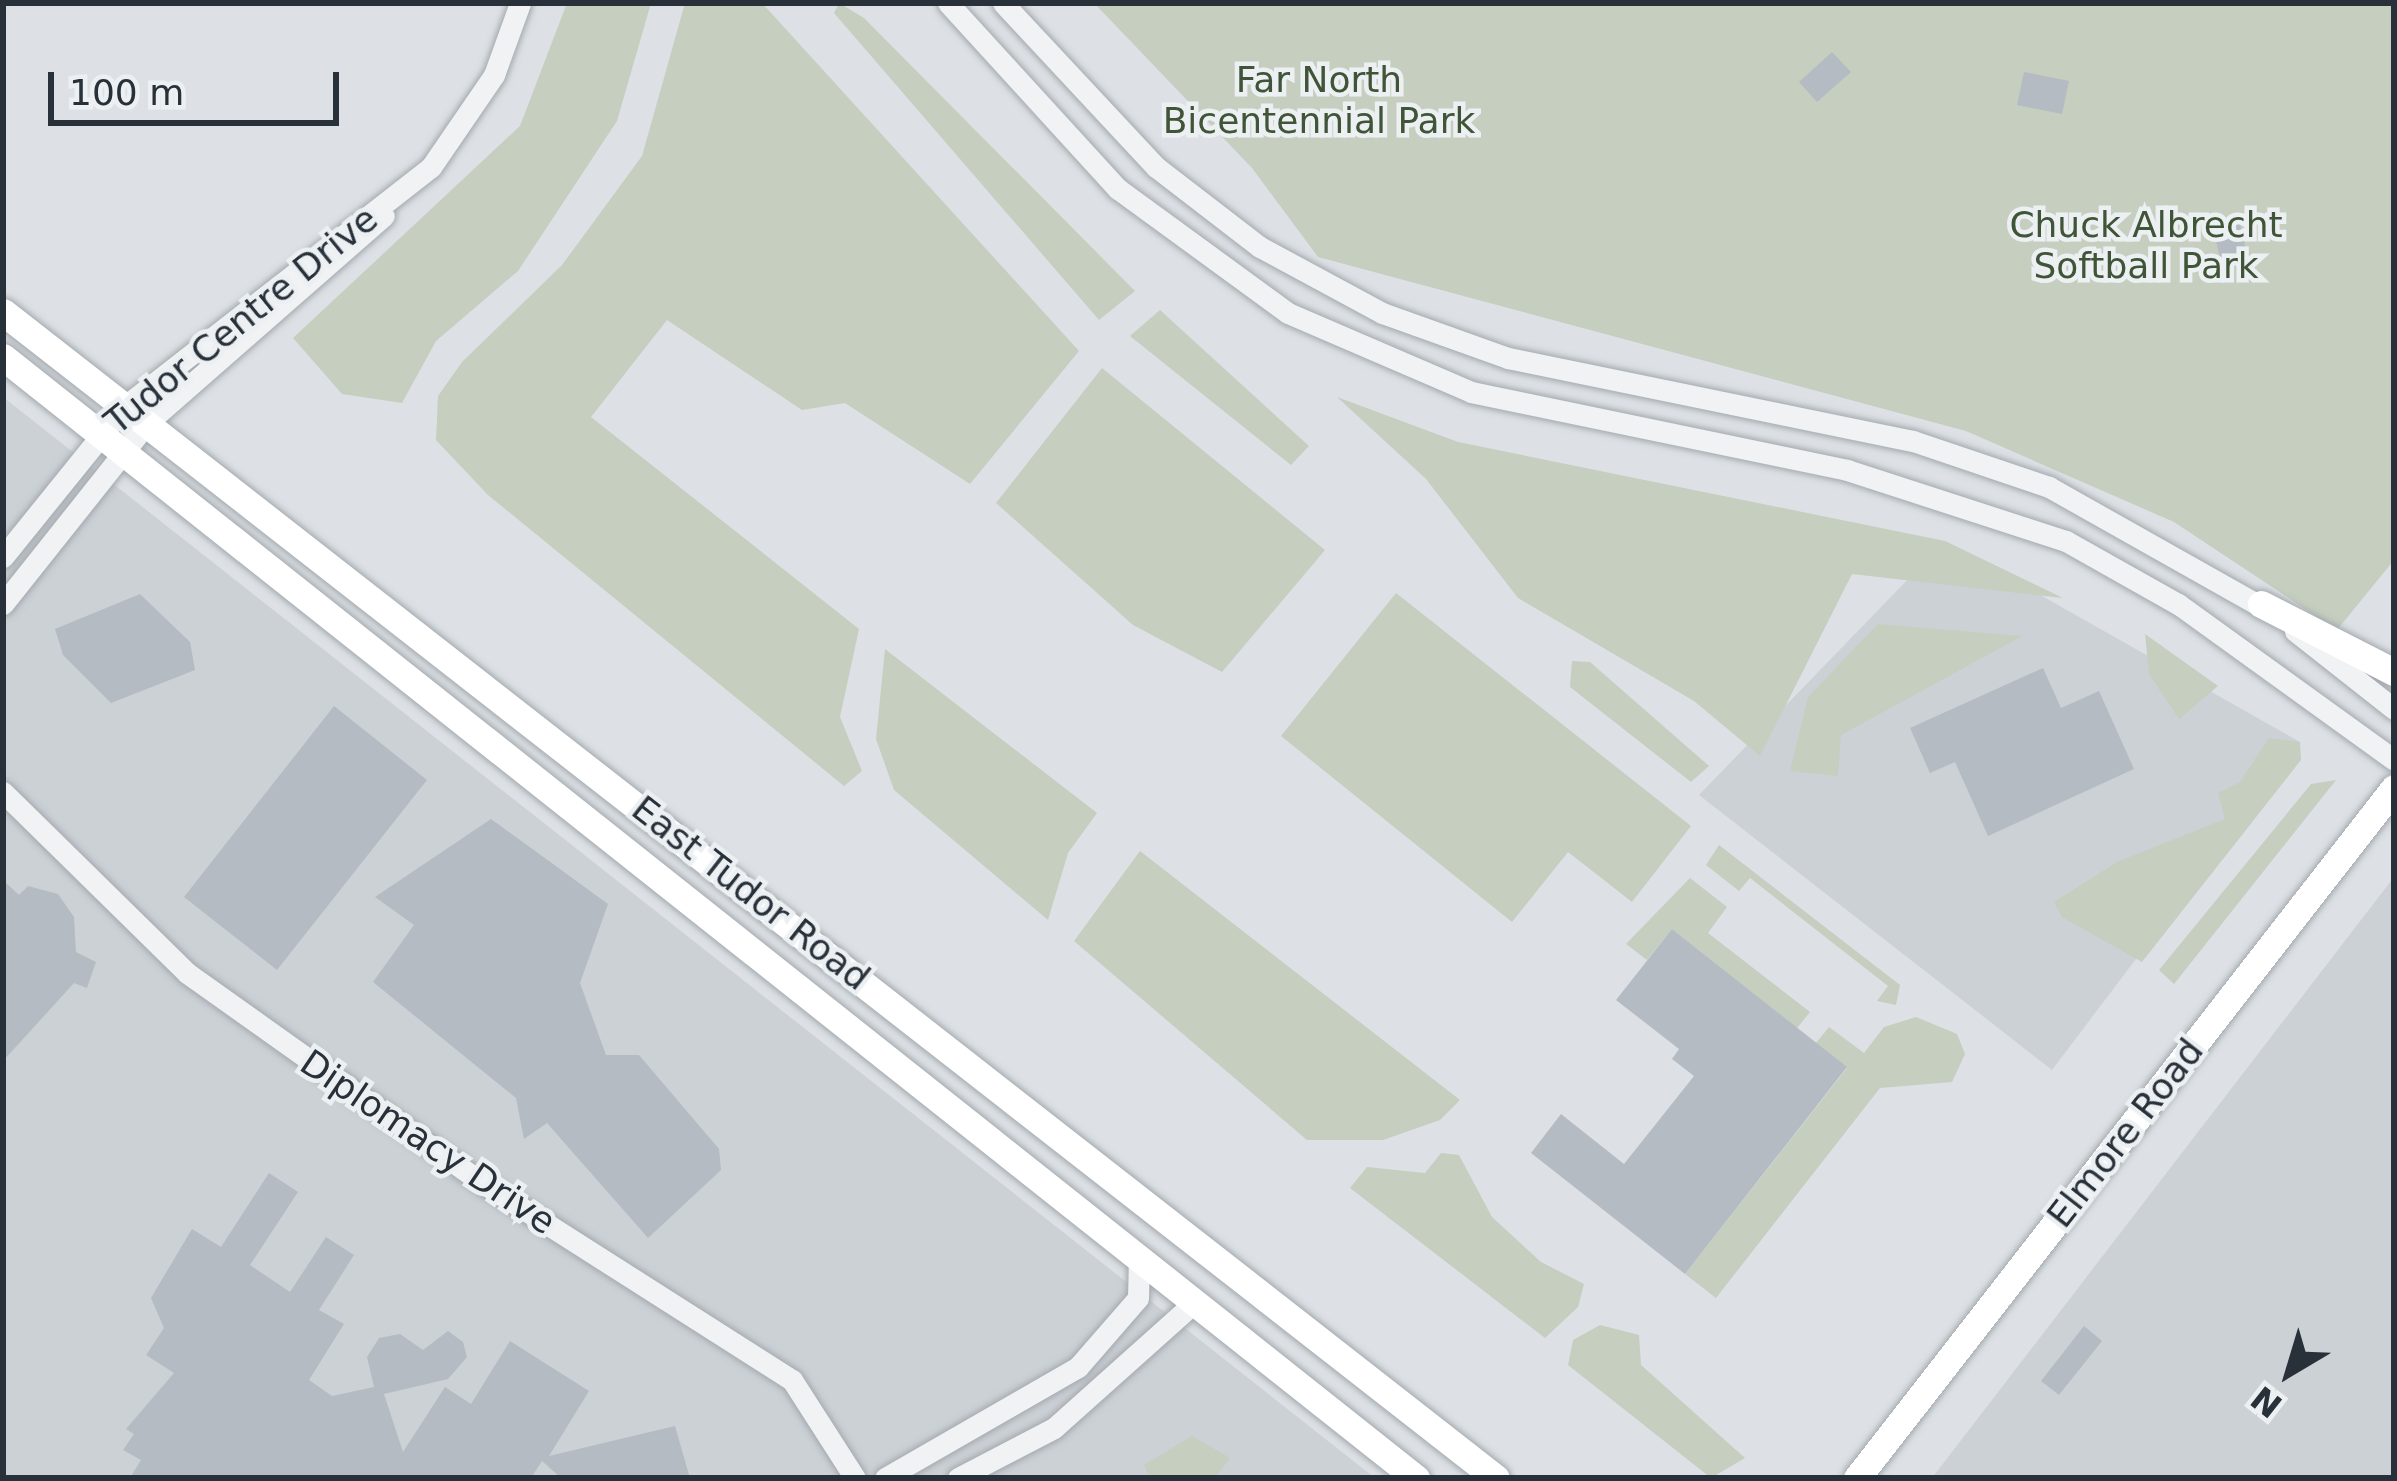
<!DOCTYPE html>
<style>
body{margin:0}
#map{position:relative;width:2397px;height:1481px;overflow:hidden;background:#dde1e5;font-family:"DejaVu Sans",sans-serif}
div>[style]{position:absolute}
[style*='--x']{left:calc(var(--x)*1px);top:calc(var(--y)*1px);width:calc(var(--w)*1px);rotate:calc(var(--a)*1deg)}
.built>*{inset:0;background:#ccd1d6}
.green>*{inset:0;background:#c5cebf}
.building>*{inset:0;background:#b5bbc2}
.roads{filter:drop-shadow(0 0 3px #a3a9ae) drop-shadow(0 0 3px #a3a9ae)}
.minor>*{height:21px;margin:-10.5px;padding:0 10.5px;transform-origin:10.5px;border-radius:10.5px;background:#f0f2f4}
.major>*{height:27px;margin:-13.5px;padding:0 13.5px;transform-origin:13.5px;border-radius:13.5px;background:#fff}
span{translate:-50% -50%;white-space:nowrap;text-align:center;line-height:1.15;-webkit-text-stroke:9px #ecf0f3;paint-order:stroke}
.park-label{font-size:36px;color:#405537}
.street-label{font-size:36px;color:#28313a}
.frame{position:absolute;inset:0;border:6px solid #28313a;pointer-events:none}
.north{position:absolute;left:2229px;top:1313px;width:120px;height:120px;-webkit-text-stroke:9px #ecf0f3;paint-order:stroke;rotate:218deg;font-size:33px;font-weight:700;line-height:48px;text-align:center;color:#28313a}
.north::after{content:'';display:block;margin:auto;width:42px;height:54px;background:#28313a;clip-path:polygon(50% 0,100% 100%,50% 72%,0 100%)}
.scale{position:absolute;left:48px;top:72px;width:291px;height:54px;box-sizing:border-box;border:6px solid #28313a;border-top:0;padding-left:15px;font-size:36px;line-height:42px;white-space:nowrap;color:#28313a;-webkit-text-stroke:9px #ecf0f3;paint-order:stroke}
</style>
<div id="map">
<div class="built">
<div style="clip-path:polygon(3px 397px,1115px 1273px,1375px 1478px,3px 1478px)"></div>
<div style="clip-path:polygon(1945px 541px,2300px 742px,2052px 1070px,1699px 795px)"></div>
<div style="clip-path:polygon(2394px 877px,2394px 1478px,1932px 1478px)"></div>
</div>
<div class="green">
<div style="clip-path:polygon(567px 3px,651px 3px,617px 121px,518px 271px,436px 341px,402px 403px,342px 394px,293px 338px,520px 126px)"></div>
<div style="clip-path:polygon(685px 3px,762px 3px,1079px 351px,970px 484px,845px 403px,802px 410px,667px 320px,591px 417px,859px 629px,840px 717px,862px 771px,844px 786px,488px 495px,436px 440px,438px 396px,462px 362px,562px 265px,642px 156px)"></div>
<div style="clip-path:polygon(839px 3px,864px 18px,1135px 291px,1099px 320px,834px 13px)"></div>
<div style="clip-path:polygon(1094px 3px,2394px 3px,2394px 560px,2337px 630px,2174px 522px,1966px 431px,1318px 257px,1252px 168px)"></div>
<div style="clip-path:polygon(1160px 310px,1309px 446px,1291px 465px,1130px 336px)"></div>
<div style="clip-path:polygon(1102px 368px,1325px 550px,1222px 672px,1133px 625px,996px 503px)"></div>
<div style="clip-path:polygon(1337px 397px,1458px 442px,1945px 541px,2063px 598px,1852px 574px,1760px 756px,1694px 701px,1518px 598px,1426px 479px)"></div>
<div style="clip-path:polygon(1396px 593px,1691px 826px,1632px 902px,1568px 852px,1512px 922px,1281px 736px)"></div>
<div style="clip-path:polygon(1878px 624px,2022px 636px,1841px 735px,1838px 776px,1790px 771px,1808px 697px)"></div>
<div style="clip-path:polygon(2145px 634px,2218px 686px,2179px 719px,2149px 674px)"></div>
<div style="clip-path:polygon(885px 649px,1097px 813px,1068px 853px,1048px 920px,894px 790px,876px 739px)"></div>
<div style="clip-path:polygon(1572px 661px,1590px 662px,1709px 766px,1691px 782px,1570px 687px)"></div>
<div style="clip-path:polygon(2269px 738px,2300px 742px,2301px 760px,2142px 962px,2062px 917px,2054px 902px,2117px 862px,2225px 819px,2218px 793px,2240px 782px)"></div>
<div style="clip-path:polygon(2336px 780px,2174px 984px,2159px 970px,2311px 784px)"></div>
<div style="clip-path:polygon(1719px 845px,1900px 985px,1896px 1005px,1877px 1001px,1888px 986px,1750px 878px,1739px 891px,1706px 865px)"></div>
<div style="clip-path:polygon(1140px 851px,1460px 1100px,1440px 1120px,1383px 1140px,1307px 1140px,1074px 941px)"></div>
<div style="clip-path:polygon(1690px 878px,1727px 907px,1708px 933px,1810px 1012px,1797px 1028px,1672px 929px,1647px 960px,1626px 944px)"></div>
<div style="clip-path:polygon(1916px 1017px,1957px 1034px,1965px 1054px,1952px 1082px,1880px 1088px,1716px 1298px,1685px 1274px,1847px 1068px,1816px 1043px,1829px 1027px,1864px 1053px,1884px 1027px)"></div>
<div style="clip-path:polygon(1441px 1153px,1459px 1155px,1492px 1217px,1541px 1262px,1584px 1284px,1578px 1307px,1545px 1338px,1350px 1188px,1367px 1167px,1425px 1173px)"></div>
<div style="clip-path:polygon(1600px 1325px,1639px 1335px,1641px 1365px,1745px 1458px,1711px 1478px,1568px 1365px,1573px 1340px)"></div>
<div style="clip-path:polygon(1192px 1436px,1230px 1458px,1215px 1478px,1150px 1478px,1144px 1465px)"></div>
</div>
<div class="building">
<div style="clip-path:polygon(1832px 52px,1851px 72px,1817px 102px,1799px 82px)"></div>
<div style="clip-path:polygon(2024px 72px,2069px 81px,2062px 114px,2017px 105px)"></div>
<div style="clip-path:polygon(2238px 215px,2246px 251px,2220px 257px,2211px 221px)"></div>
<div style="clip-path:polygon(140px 594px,190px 642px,195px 670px,111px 703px,63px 655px,55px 629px)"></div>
<div style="clip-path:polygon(2043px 668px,2061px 708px,2099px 691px,2134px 769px,1988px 836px,1955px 762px,1930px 773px,1910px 728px)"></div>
<div style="clip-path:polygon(334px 706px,427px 780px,277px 970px,184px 897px)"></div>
<div style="clip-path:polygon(491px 819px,608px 904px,580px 983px,606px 1055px,639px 1055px,719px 1149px,721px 1170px,648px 1238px,547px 1123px,524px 1139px,516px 1098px,373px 982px,414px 925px,375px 897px)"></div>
<div style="clip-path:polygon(3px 880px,19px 895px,28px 886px,58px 894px,74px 917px,76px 952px,96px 962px,87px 988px,74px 983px,3px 1061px)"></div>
<div style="clip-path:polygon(1672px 929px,1847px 1067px,1685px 1274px,1531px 1153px,1561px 1114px,1624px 1164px,1694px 1076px,1672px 1059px,1679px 1049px,1616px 1000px)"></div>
<div style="clip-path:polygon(269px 1173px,298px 1192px,250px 1265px,290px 1292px,326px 1237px,354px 1255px,319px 1310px,344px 1324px,309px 1380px,332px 1396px,374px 1387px,367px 1357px,379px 1338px,400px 1334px,423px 1350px,448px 1331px,463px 1342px,467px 1357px,448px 1379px,384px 1394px,403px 1452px,445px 1387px,471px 1404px,510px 1341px,589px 1391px,549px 1456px,675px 1426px,689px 1475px,561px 1478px,542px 1461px,531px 1478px,130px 1478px,141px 1460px,123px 1450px,134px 1434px,126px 1429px,174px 1373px,146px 1355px,164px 1328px,151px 1298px,192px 1229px,221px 1247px)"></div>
<div style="clip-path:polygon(2084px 1326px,2102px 1341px,2059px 1395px,2041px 1381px)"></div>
</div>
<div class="roads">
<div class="minor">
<div style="--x:948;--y:3;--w:252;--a:47.6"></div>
<div style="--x:1118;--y:189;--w:210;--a:36.1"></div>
<div style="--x:1288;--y:313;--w:199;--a:23.3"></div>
<div style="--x:1471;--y:392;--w:384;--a:11.7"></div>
<div style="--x:1847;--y:470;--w:230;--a:18"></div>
<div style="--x:2066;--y:541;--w:129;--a:29.4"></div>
<div style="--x:2178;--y:604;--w:266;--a:35.8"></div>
<div style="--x:1003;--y:3;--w:224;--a:47"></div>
<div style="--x:1156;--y:167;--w:131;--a:37.6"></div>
<div style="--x:1260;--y:247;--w:139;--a:28.4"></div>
<div style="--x:1382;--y:313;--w:134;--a:19.7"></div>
<div style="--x:1508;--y:358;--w:413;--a:11.6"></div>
<div style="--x:1913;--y:441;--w:144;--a:18.7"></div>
<div style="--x:2049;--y:487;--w:255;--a:29.4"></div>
<div style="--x:3;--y:557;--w:194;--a:-51.1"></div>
<div style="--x:125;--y:406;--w:388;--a:-38"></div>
<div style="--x:431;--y:167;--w:112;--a:-55.6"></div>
<div style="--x:494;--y:75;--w:77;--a:-70.1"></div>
<div style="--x:3;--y:604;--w:230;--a:-51.5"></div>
<div style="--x:146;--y:424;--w:316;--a:-41.2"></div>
<div style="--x:2295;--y:631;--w:126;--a:38.2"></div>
<div style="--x:3;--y:792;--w:258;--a:44.5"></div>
<div style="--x:187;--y:973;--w:361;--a:35.4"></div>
<div style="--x:481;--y:1182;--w:369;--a:32.5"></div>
<div style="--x:792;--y:1380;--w:117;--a:57.3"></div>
<div style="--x:885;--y:1478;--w:223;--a:-29.9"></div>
<div style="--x:1078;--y:1367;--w:91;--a:-49"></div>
<div style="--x:1138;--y:1298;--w:40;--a:-88.6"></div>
<div style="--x:958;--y:1478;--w:108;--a:-27.5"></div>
<div style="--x:1054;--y:1428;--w:188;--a:-41.8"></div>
</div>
<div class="major">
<div style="--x:3;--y:312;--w:1894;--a:37.99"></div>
<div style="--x:3;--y:357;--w:1804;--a:38.43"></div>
<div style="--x:2261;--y:604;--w:149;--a:27.1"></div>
<div style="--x:1857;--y:1478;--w:874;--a:-52.11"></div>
</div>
</div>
<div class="park-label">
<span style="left:1319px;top:100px">Far North<br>Bicentennial Park</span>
<span style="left:2146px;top:245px">Chuck Albrecht<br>Softball Park</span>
</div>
<div class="street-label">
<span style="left:241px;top:320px;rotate:-39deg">Tudor Centre Drive</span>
<span style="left:751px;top:893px;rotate:38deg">East Tudor Road</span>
<span style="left:2125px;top:1133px;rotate:-52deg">Elmore Road</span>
<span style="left:428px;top:1142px;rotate:34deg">Diplomacy Drive</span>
</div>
<div class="frame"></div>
<div class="north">N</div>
<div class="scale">100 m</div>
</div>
